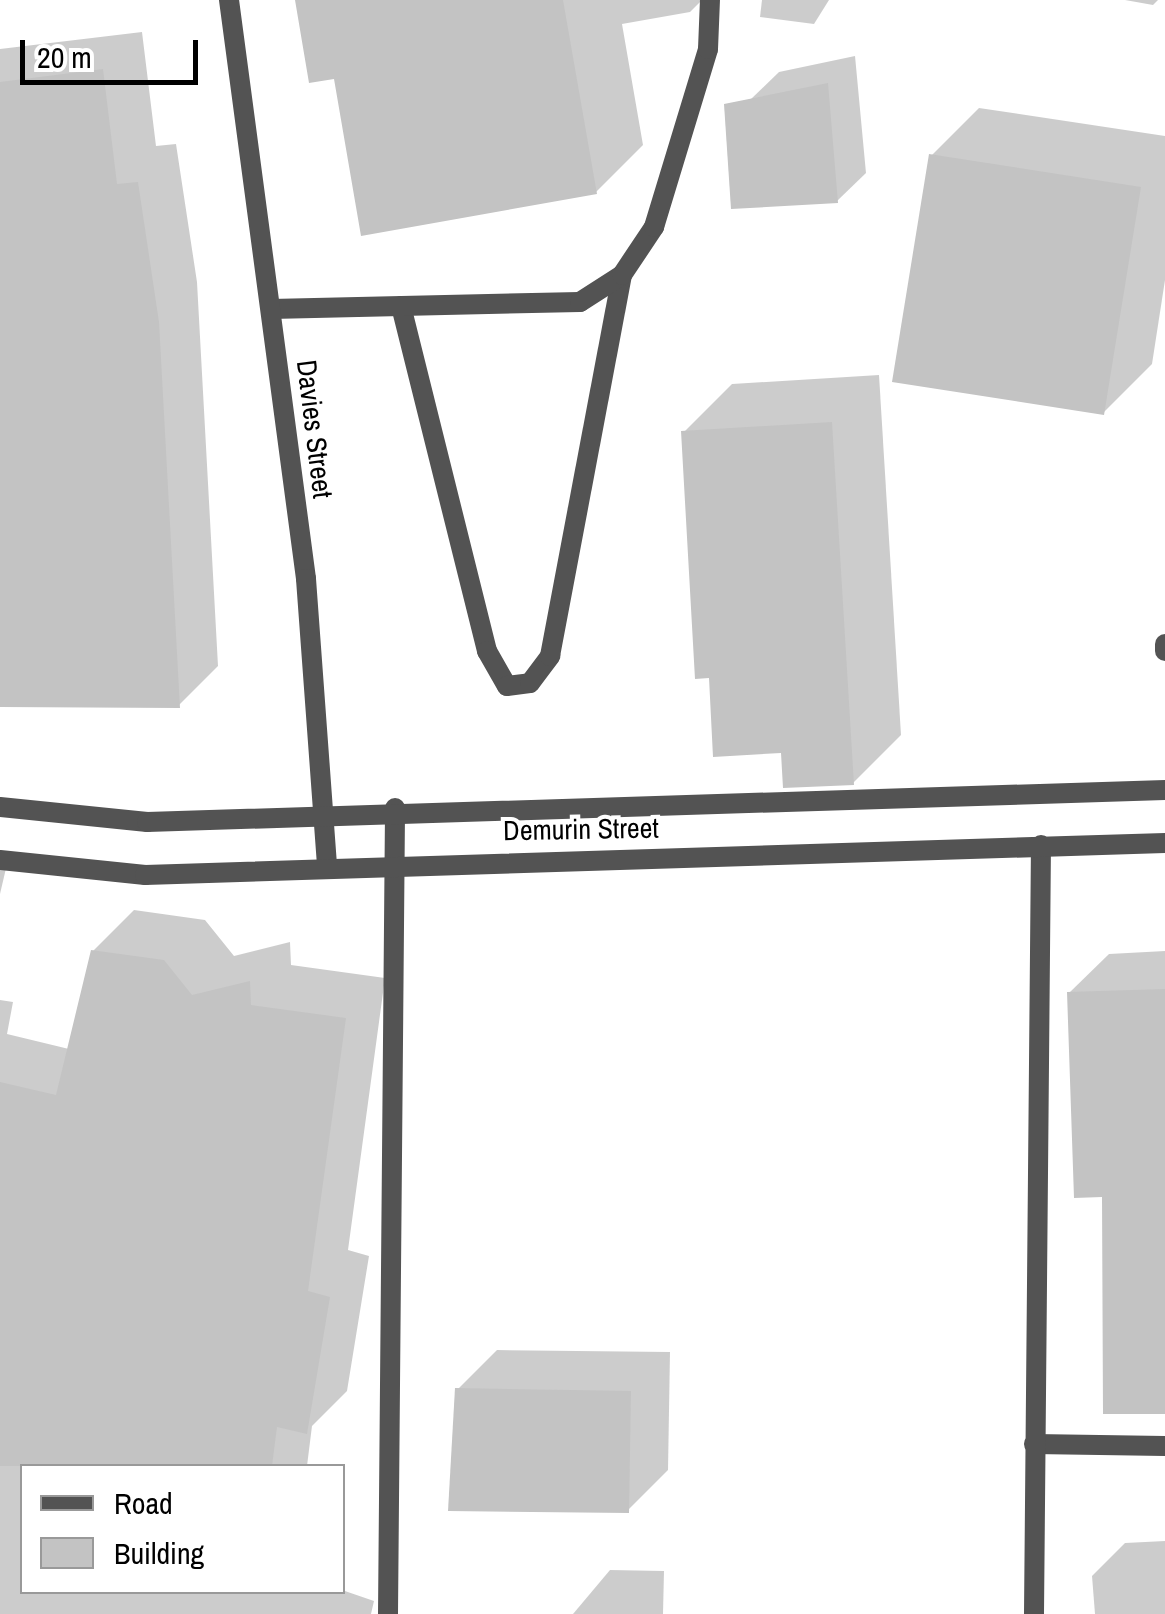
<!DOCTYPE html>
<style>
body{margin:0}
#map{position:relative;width:1165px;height:1614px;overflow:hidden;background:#fff;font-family:"Archivo Narrow",sans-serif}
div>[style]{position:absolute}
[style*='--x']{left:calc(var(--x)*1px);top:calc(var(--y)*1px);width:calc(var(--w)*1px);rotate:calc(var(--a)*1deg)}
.shadow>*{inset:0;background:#0003}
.building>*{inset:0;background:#c3c3c3}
.service>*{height:20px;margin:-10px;padding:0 10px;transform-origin:10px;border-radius:10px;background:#535353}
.minor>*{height:20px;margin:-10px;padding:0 10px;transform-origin:10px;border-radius:10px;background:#535353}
.tertiary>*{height:20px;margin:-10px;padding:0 10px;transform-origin:10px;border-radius:10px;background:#535353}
span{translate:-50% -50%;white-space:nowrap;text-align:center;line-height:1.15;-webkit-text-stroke:8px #fff;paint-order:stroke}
.street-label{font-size:28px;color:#000}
.legend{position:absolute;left:20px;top:1464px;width:325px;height:130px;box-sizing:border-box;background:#fff;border:2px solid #999;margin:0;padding:12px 18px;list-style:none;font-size:30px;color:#000}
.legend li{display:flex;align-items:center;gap:20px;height:50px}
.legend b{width:50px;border:2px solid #999}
.scale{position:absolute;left:20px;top:40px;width:178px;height:45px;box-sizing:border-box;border:5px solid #000;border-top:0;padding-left:12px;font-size:30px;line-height:35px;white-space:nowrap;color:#000;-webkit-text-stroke:8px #fff;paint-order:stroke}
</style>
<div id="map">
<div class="shadow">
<div style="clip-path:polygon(298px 0,702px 0,690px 12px,622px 24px,643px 145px,596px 192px,336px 76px)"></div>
<div style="clip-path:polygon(762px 0,829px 0,814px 24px,760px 17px)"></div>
<div style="clip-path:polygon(1125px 0,1158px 0,1153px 5px)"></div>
<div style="clip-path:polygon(142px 32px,156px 146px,176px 144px,197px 282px,218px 666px,179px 705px,0 702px,0 49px)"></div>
<div style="clip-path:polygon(855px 56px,866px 173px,837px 201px,750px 100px,779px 72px)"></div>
<div style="clip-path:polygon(979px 108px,1165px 136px,1165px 280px,1152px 364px,1104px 412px,931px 156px)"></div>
<div style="clip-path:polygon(879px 375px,901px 735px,853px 783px,784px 751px,711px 675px,684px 432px,732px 384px)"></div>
<div style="clip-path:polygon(0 863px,7px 864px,0 894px)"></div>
<div style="clip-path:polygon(134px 910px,205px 920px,234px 956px,290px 942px,291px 965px,385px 978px,348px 1250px,369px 1256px,347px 1391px,312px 1426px,307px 1466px,22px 1466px,22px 1592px,342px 1590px,374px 1601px,371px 1614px,0 1614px,0 1000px,13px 1002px,7px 1034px,69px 1049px,93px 951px)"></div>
<div style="clip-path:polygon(1165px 951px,1165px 1411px,1104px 1194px,1069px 993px,1109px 954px)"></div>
<div style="clip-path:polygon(497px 1350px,670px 1352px,668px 1470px,628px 1510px,457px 1390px)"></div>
<div style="clip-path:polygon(1165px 1541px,1165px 1614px,1095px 1614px,1092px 1576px,1125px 1543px)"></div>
<div style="clip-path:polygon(610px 1570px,664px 1571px,663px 1614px,573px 1614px)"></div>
</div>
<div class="building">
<div style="clip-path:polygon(295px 0,563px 0,597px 194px,361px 236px,334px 79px,309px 83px)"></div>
<div style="clip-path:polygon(103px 69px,117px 184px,138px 182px,159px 322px,180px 708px,0 707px,0 82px)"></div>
<div style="clip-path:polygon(828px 83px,838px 203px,731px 209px,724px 104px)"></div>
<div style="clip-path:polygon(929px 154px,1141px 187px,1104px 415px,892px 382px)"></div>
<div style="clip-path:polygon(832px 422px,854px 785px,783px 788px,781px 753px,713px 757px,709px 678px,695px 679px,681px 431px)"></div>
<div style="clip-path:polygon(91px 950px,164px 960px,192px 995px,250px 981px,251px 1005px,346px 1018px,308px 1291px,330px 1297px,307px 1434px,277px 1427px,272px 1466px,0 1466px,0 1082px,56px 1095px)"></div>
<div style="clip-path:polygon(1165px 989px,1165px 1414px,1103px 1414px,1102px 1197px,1074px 1198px,1067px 992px)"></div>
<div style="clip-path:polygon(455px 1388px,631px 1391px,629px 1513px,448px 1511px)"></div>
</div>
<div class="service">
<div style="--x:401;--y:306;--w:356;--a:76"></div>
<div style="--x:487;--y:651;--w:40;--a:60.3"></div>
<div style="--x:507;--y:686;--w:23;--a:-7"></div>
<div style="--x:530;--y:683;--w:34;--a:-53"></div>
<div style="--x:550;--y:656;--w:388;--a:-79.3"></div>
<div style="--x:271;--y:309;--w:309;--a:-1.3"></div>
<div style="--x:580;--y:302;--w:50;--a:-32.7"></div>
<div style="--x:622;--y:275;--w:58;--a:-56.3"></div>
<div style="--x:654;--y:227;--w:186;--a:-73.1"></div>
<div style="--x:708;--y:49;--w:49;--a:-87.7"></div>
<div style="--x:1165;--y:644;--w:7;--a:90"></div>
</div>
<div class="minor">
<div style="--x:1034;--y:1444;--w:131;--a:0.9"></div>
<div style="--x:388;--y:1614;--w:806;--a:-89.5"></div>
<div style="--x:1034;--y:1614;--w:769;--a:-89.48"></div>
</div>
<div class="tertiary">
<div style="--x:229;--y:0;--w:584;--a:82.42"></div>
<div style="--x:306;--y:579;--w:290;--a:85.8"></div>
<div style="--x:0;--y:807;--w:148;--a:5.8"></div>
<div style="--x:147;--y:822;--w:1019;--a:-1.8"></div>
<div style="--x:0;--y:860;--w:146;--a:5.9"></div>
<div style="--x:145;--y:875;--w:1021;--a:-1.8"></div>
</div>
<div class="street-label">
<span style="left:315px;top:429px;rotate:83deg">Davies Street</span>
<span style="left:581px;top:829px;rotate:-1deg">Demurin Street</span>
</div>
<ul class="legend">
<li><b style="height:12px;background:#535353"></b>Road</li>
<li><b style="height:28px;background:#c3c3c3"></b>Building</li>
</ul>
<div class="scale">20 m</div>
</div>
